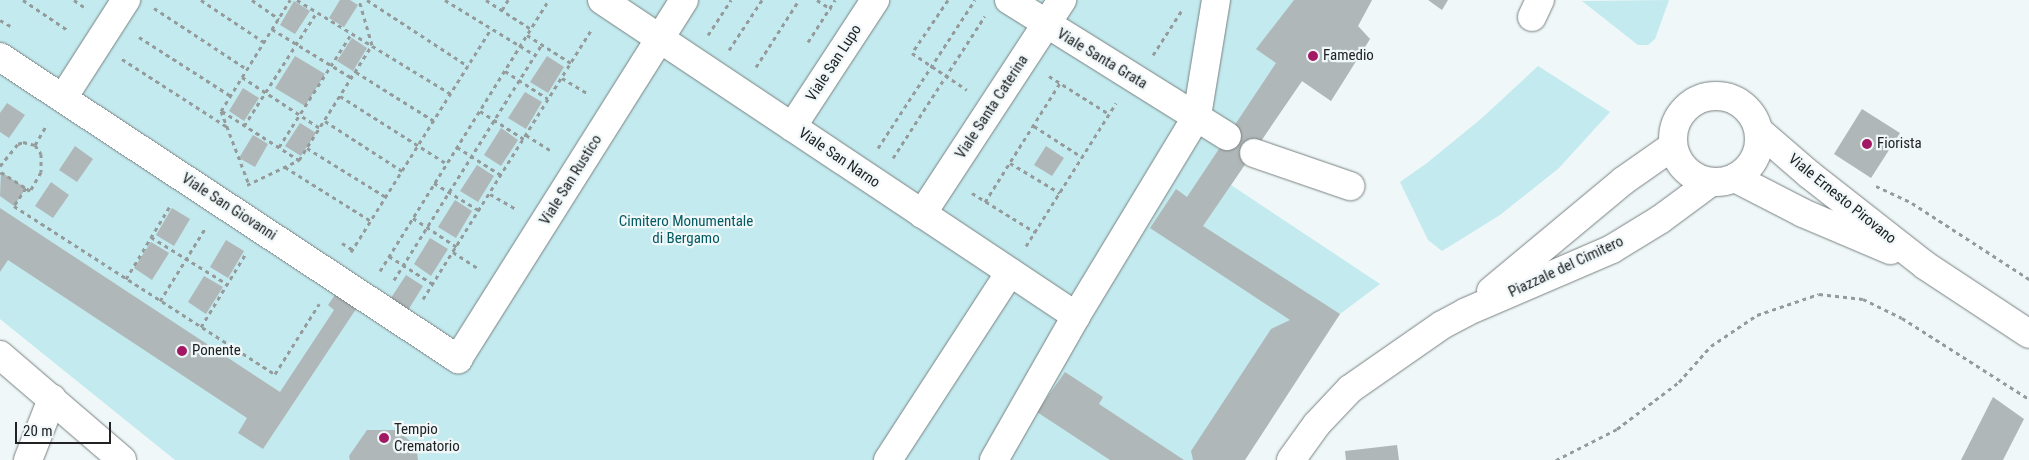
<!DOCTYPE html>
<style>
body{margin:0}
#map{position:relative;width:2029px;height:460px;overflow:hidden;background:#eff7f8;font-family:"Roboto Condensed",sans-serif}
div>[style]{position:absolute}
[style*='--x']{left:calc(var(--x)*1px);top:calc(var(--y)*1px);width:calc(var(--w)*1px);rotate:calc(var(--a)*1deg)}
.green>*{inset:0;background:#c3eaee}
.building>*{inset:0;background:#b0b7b8}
.path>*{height:3px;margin-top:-1.5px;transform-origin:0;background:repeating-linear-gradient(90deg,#959a9b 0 4px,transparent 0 8px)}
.roads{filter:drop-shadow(0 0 1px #798080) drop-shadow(0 0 1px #798080)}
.minor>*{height:28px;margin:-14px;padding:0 14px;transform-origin:14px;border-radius:14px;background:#fff}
.minor>.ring{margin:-14px;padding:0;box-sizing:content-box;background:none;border:28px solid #fff;border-radius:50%}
.dots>*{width:14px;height:14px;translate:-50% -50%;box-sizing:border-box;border:2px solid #eff7f8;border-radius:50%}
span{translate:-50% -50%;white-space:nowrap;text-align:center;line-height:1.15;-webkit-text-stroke:4.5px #eff7f8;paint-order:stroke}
.poi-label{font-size:15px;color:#202223}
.left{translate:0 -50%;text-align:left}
.street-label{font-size:15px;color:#202223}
.park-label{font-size:15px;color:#035a61}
.scale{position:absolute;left:15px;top:422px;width:96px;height:22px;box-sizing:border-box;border:2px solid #202223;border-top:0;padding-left:6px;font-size:15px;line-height:18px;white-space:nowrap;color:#202223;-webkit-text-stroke:4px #eff7f8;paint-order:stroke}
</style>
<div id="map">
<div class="green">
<div style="clip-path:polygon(0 0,1372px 0,1358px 26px,1370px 39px,1331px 101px,1302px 81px,1231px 185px,1380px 284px,1340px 314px,1245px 460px,175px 460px,0 319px)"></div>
<div style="clip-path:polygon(1669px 0,1655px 39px,1648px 45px,1638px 45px,1582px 1px)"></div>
<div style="clip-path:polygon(1538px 66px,1610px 112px,1559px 168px,1500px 215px,1442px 251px,1428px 240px,1400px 182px,1427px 163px,1482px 118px)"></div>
</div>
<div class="building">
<div style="clip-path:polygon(340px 0,350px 0,358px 5px,344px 27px,329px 18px)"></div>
<div style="clip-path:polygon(1294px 0,1372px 0,1358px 26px,1370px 39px,1331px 101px,1302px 81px,1203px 226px,1340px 314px,1245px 460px,1193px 460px,1191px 451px,1271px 329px,1290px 320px,1150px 228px,1176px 189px,1187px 197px,1276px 63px,1256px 49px)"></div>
<div style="clip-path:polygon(1428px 0,1448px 0,1442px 10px)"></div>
<div style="clip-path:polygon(294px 1px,310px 11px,295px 34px,280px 25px)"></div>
<div style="clip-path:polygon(352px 38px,367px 48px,353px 71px,337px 61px)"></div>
<div style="clip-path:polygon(295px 56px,325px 74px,305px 106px,275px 88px)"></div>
<div style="clip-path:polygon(547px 56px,564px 67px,548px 93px,530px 82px)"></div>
<div style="clip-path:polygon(243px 88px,259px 98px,244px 121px,229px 111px)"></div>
<div style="clip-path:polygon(525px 92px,542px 102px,526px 129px,508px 118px)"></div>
<div style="clip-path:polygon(7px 103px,25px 115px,9px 138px,0 132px,0 113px)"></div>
<div style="clip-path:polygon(1862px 109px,1900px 133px,1871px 178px,1834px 154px)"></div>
<div style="clip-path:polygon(300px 123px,316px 133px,301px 156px,285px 146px)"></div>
<div style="clip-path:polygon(501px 128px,518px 140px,501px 166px,484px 155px)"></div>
<div style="clip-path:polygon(253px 135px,268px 144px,255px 167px,239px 158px)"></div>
<div style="clip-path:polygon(75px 146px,93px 159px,77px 182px,59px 170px)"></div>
<div style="clip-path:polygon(1046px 146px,1064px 158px,1052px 176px,1034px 165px)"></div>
<div style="clip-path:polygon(477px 165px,494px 176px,478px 202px,460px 191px)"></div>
<div style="clip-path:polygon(1px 172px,26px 188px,14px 206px,0 196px)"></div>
<div style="clip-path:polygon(51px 182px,69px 195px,53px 218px,35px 206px)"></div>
<div style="clip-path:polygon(455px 200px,472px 211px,456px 238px,438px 227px)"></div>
<div style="clip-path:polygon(0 208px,280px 392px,334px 310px,328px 305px,343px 283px,364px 297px,263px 449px,238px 433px,247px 418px,8px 260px,0 272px)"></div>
<div style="clip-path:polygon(172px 208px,190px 219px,174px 246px,156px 235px)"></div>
<div style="clip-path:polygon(430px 238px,448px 249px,431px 276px,414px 264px)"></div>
<div style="clip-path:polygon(226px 240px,244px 251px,228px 278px,210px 267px)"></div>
<div style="clip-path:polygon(151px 242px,169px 253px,152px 280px,134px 268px)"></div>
<div style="clip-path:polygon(406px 275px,423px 286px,407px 312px,389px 301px)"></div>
<div style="clip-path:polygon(204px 276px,223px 287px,206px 314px,188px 302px)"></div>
<div style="clip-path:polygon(1065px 372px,1103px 397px,1099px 404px,1184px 460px,1110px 460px,1037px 412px)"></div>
<div style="clip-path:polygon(1993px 397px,2024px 419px,2003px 460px,1961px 460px)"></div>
<div style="clip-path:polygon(367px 430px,397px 430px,416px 446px,418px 460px,350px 460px,349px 456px)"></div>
<div style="clip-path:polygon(1397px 445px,1399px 460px,1346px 460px,1345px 451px)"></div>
</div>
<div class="path">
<div style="--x:23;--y:0;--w:55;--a:34"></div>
<div style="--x:74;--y:0;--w:12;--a:35"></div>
<div style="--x:201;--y:0;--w:76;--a:33.7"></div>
<div style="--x:252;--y:0;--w:33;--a:35"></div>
<div style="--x:297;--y:0;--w:180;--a:31.4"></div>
<div style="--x:367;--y:0;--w:121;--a:33.2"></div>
<div style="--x:445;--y:0;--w:105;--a:31.4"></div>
<div style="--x:486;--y:0;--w:54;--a:32.8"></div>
<div style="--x:817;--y:0;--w:17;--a:33"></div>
<div style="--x:948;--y:0;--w:64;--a:124.2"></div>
<div style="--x:912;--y:53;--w:66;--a:33.9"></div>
<div style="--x:154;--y:8;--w:111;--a:33.3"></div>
<div style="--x:502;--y:10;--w:12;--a:-59"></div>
<div style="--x:0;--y:20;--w:14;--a:30"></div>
<div style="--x:272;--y:29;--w:94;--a:31.5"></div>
<div style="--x:527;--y:35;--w:52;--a:32.5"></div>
<div style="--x:708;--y:35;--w:42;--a:-56.7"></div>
<div style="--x:139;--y:37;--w:109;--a:32.7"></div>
<div style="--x:808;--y:42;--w:50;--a:-57.3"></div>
<div style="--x:729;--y:50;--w:60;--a:-56.6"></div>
<div style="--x:1153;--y:55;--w:54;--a:-57.2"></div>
<div style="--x:122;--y:59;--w:124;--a:32.8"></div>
<div style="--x:756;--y:67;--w:80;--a:-57.3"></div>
<div style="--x:505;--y:71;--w:51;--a:33.1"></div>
<div style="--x:356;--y:72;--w:92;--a:32.1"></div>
<div style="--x:1049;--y:76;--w:71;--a:32.3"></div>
<div style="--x:242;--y:77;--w:93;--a:33.2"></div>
<div style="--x:562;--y:78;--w:31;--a:31"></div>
<div style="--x:340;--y:96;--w:127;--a:32.4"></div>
<div style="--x:222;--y:111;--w:91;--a:32.5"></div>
<div style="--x:480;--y:111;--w:52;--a:32.5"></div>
<div style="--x:325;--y:121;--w:92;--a:33"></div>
<div style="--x:244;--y:126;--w:135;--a:-57.4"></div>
<div style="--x:1034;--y:126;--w:57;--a:32.9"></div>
<div style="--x:526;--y:135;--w:31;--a:32"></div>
<div style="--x:35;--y:145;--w:24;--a:-60"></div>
<div style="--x:279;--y:147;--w:135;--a:-57.4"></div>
<div style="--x:457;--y:147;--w:52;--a:32.5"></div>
<div style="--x:307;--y:148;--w:93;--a:31.8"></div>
<div style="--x:878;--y:148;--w:177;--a:-56.8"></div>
<div style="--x:893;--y:158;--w:169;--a:-57.1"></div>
<div style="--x:1010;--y:163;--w:58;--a:31"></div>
<div style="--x:0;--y:166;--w:28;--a:-51"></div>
<div style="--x:18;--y:144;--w:5;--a:-22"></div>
<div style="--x:23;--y:142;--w:12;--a:14"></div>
<div style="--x:35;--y:145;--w:11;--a:56"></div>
<div style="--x:41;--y:154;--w:18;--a:90"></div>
<div style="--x:41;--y:172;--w:22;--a:120"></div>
<div style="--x:30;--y:191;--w:5;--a:-143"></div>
<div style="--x:285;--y:167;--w:102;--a:32.1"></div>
<div style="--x:0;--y:174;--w:2;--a:-63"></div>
<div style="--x:1;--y:172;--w:30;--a:33"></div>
<div style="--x:26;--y:188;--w:22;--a:124"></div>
<div style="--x:14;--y:206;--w:310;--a:32.8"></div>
<div style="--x:275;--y:374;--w:83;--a:-57.8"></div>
<div style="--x:248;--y:182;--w:76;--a:-110.8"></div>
<div style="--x:221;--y:111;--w:131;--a:-58.1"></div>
<div style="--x:434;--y:183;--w:54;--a:31.3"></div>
<div style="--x:247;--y:185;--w:58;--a:-25.7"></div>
<div style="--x:299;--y:160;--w:136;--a:-57.6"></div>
<div style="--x:372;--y:45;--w:47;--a:-106.1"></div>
<div style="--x:1876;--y:186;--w:40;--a:25"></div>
<div style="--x:1912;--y:203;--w:140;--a:33"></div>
<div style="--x:972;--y:193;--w:74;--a:31.8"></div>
<div style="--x:490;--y:194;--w:30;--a:30"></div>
<div style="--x:985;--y:202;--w:141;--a:-57.8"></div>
<div style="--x:413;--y:218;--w:53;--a:33.4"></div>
<div style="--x:151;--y:237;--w:89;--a:31.7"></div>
<div style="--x:342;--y:243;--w:13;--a:32"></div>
<div style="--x:1026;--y:246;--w:169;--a:-57.8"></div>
<div style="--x:351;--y:252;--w:263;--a:-57.9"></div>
<div style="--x:453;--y:252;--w:31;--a:33"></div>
<div style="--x:389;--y:256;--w:52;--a:32.5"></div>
<div style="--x:380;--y:271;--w:319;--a:-58.1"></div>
<div style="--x:126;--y:279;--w:87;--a:-59"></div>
<div style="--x:394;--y:280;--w:279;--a:-57.9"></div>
<div style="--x:423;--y:299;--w:319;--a:-58"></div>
<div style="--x:160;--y:301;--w:87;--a:-58.1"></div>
<div style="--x:201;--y:327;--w:84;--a:-58.6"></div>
<div style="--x:1556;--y:460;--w:68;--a:-26.9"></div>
<div style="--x:1617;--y:429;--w:78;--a:-37.2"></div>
<div style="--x:1679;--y:382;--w:48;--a:-48.4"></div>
<div style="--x:1711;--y:346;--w:55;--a:-34"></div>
<div style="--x:1757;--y:315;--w:65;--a:-18.7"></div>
<div style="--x:1819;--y:294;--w:44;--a:6.5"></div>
<div style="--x:1863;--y:299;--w:43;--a:26"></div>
<div style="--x:1902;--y:318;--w:151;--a:32.5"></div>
</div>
<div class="roads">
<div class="minor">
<div style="--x:602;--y:0;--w:570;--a:33.69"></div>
<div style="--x:1009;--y:0;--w:257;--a:32"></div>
<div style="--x:1532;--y:17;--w:19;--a:-65"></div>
<div style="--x:0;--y:57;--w:549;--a:33.4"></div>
<div style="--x:458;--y:359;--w:424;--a:-57.8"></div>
<div class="ring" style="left:1673px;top:96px;width:58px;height:58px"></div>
<div style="--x:63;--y:98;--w:117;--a:-57.3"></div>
<div style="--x:792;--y:127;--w:152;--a:-56.8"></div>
<div style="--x:1759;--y:131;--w:67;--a:40.8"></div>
<div style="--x:1810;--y:175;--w:147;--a:38.1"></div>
<div style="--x:1926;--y:266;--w:123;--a:33.4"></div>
<div style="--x:1254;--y:153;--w:102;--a:19"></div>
<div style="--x:1735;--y:178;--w:76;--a:27.2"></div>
<div style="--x:1803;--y:213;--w:95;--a:23"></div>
<div style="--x:922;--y:214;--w:256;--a:-56.8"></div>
<div style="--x:1491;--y:291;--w:172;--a:-39.8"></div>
<div style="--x:1623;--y:181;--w:61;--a:-35"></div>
<div style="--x:0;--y:355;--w:161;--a:40.7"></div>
<div style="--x:28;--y:460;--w:66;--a:-68.5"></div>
<div style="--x:888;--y:460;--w:224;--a:-57"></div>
<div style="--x:994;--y:460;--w:166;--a:-60.3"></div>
<div style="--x:1076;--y:316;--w:234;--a:-58.8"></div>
<div style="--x:1197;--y:116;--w:118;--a:-80.7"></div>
<div style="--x:1291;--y:460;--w:44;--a:-54.2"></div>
<div style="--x:1317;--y:424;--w:48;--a:-46.7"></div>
<div style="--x:1350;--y:389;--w:112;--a:-34.8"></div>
<div style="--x:1442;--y:325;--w:27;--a:-28"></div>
<div style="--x:1466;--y:312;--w:159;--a:-23.3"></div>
<div style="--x:1612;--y:249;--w:57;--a:-31.5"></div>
<div style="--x:1661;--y:219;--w:62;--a:-36.5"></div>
</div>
</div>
<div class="dots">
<div style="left:1313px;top:56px;background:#a21862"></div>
<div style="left:1867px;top:144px;background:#a21862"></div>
<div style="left:182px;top:351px;background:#a21862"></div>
<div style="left:384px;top:438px;background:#a21862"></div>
</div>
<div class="poi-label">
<span class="left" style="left:1323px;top:56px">Famedio</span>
<span class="left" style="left:1877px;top:144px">Fiorista</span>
<span class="left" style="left:192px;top:351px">Ponente</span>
<span class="left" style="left:394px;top:438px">Tempio<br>Crematorio</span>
</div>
<div class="street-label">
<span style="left:1102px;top:59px;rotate:31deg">Viale Santa Grata</span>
<span style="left:834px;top:63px;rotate:-57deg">Viale San Lupo</span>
<span style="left:992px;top:107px;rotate:-57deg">Viale Santa Caterina</span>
<span style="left:839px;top:158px;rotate:34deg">Viale San Narno</span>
<span style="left:571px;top:180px;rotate:-58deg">Viale San Rustico</span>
<span style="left:1842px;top:199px;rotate:39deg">Viale Ernesto Pirovano</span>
<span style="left:229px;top:207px;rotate:33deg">Viale San Giovanni</span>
<span style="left:1566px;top:267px;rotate:-25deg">Piazzale del Cimitero</span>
</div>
<div class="park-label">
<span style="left:686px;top:230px">Cimitero Monumentale<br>di Bergamo</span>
</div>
<div class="scale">20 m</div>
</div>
